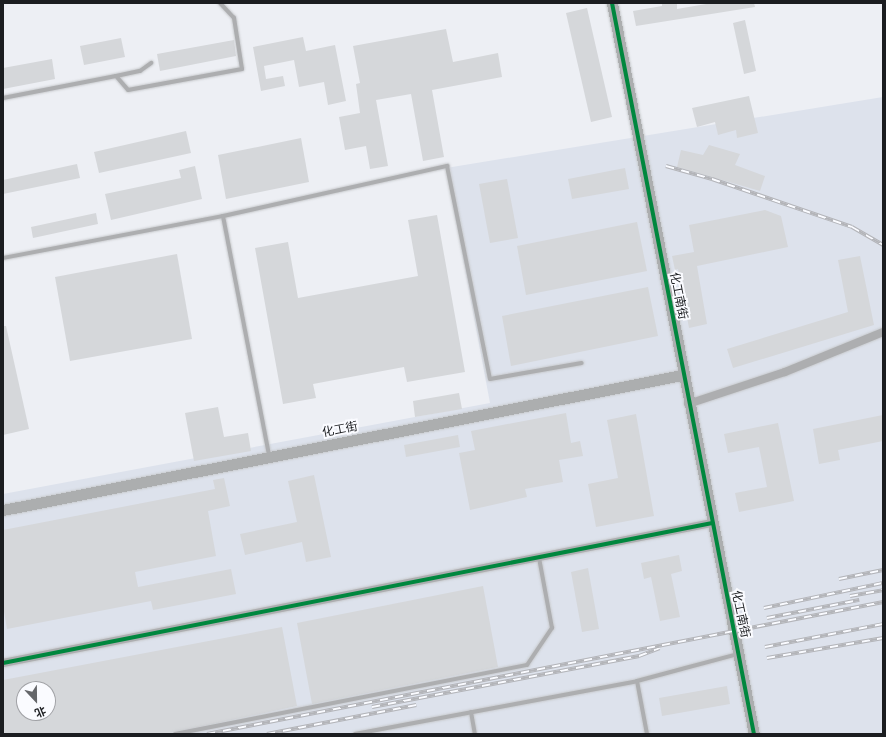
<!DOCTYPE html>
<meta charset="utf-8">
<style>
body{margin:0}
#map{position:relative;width:886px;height:737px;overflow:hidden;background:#edeff4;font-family:"Roboto Condensed","Noto Sans SC",sans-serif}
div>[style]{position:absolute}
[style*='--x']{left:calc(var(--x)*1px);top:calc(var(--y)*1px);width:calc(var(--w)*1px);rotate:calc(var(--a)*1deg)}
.built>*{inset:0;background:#dde2ec}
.building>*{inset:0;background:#d5d7da}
.roads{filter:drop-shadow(0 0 1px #c8cacd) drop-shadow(0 0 1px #c8cacd)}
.lane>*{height:4px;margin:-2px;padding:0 2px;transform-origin:2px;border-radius:2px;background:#adaeb0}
.street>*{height:8px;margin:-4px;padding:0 4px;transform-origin:4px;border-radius:4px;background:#adaeb0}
.secondary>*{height:11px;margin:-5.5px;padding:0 5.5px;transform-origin:5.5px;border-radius:5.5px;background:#acaeaf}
.rail>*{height:4px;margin-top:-2px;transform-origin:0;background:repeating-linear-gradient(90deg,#fafbff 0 8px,#b3b4b8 0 16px);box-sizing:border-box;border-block:1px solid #b3b4b8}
.cycleway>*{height:4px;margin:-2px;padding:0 2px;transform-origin:2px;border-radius:2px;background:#00873e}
span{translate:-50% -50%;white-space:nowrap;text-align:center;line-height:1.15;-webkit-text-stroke:4px #fafbff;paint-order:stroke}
.street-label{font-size:12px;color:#1b1d20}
.frame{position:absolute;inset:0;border:4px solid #1b1d20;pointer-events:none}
.north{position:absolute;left:16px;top:681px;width:40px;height:40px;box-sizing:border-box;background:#fafbff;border:1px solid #a1a2a6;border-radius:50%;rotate:158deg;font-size:11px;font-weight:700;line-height:16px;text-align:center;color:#1b1d20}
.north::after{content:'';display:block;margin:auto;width:14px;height:18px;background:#64666a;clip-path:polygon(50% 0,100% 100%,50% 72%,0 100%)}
</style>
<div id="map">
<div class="built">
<div style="clip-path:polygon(evenodd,883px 97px,883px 734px,3px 734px,3px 494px,490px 403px,446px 168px,883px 97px,24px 689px,48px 689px,48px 713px,24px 713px,24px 689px)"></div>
</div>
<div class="building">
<div style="clip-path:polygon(662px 3px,677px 3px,677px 9px,712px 3px,754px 3px,755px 7px,636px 26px,633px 11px,662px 6px)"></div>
<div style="clip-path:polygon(587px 8px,612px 117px,591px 122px,566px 13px)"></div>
<div style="clip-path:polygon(745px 20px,756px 71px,744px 74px,733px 23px)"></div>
<div style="clip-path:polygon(446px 29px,453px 62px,498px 53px,502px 77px,432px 90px,444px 157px,423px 161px,411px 94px,376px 100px,388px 166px,370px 169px,366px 146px,345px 150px,339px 117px,360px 113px,356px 84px,360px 83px,353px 46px)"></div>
<div style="clip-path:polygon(303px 37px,306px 51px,335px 45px,346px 101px,328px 105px,324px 82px,299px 87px,294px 60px,264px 66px,266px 79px,283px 76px,285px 86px,261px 91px,253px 47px)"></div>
<div style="clip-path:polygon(121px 38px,125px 57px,84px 65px,80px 46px)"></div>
<div style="clip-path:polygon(234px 40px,236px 56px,160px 71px,157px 54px)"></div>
<div style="clip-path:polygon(52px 59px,55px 79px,3px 89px,3px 68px)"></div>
<div style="clip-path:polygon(749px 96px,758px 133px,737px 138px,736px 130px,718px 135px,715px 122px,697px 127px,692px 108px)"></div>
<div style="clip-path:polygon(186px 131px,191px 153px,99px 173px,94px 152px)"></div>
<div style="clip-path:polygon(301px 138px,309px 182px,226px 199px,218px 155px)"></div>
<div style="clip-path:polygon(709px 145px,740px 154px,735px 165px,765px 176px,760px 191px,677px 167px,681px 150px,703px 155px)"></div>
<div style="clip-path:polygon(77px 164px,80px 178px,3px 194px,3px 180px)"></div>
<div style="clip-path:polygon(195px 166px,202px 199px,111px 220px,105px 194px,181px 178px,179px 170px)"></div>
<div style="clip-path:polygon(625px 168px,629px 189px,572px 199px,568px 179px)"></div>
<div style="clip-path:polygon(507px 179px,518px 238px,490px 243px,479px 184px)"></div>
<div style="clip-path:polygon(765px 210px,781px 216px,788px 247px,697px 266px,707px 324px,689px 328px,678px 269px,675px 270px,672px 256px,694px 252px,689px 225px)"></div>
<div style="clip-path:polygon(96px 213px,98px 224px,33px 238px,31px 227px)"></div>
<div style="clip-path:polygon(437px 215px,465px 372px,407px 382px,404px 367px,313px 384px,316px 398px,283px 404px,255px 248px,288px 242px,298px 298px,418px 276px,408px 220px)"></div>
<div style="clip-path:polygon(637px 222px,647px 271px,526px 295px,517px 246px)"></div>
<div style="clip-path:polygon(177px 254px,192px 339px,70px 361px,55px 277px)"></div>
<div style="clip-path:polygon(860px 256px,874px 325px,733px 368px,727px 349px,848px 312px,838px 260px)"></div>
<div style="clip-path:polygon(648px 287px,658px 336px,511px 366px,502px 316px)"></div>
<div style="clip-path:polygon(3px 326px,6px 326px,29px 429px,3px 435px)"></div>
<div style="clip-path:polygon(459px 393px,462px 409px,415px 417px,413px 401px)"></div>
<div style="clip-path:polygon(218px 407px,224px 437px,248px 433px,251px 451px,194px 461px,185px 413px)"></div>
<div style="clip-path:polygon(566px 413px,571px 443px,580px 441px,583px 456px,559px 460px,563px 482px,525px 489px,527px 497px,470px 510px,459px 453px,475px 450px,471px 431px)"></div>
<div style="clip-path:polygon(636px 414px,654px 516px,596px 527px,588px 484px,618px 478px,607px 420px)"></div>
<div style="clip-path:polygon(883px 415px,883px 441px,838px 450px,840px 460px,819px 464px,813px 429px)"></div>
<div style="clip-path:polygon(778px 423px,794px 501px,739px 512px,735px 493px,767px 487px,759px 447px,728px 453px,724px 434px)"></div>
<div style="clip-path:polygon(458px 435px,460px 447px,406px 457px,404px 445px)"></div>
<div style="clip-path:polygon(314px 475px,331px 557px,306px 562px,302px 542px,245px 555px,240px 534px,297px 522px,288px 481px)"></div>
<div style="clip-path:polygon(224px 478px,230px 506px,208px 511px,216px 556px,135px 572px,138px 587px,231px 569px,236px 594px,153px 610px,151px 601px,7px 629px,3px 606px,3px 530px,215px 489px,213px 480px)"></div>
<div style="clip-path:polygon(679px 555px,682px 571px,671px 574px,680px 617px,660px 621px,651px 577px,644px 579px,641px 563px)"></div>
<div style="clip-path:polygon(588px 568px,599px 629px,582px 632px,571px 572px)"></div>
<div style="clip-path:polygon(483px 586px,498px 667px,312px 704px,297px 623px)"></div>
<div style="clip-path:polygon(evenodd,282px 627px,297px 706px,166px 734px,3px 734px,3px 680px,282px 627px,24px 689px,48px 689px,48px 713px,24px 713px,24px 689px)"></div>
<div style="clip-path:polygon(727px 686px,730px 704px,662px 716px,659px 698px)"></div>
</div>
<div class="roads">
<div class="lane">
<div style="--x:116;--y:76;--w:25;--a:-12"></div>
<div style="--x:140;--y:71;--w:14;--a:-36"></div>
<div style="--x:3;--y:98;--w:115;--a:-11"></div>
<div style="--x:116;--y:76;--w:18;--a:49"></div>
<div style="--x:128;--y:90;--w:116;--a:-10.4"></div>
<div style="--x:242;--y:69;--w:52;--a:-98.9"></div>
<div style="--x:234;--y:18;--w:21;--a:-133"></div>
<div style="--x:223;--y:216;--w:243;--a:79.1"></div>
<div style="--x:3;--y:258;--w:224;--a:-10.8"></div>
<div style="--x:223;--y:216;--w:230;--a:-12.6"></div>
<div style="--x:447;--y:166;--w:217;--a:78.6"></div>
<div style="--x:490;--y:379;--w:93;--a:-9.9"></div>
<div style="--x:637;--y:681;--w:54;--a:79.3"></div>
<div style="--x:471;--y:712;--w:22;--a:80"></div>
<div style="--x:175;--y:734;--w:359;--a:-11.1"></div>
<div style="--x:527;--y:665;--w:45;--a:-56"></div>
<div style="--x:552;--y:628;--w:71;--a:-100.5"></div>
<div style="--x:355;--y:734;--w:287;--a:-10.6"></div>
<div style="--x:637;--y:681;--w:105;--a:-15"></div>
</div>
<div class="street">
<div style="--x:688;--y:404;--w:102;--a:-18.3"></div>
<div style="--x:785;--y:372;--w:106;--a:-22.2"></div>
<div style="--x:3;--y:663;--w:723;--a:-11.17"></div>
</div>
<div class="secondary">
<div style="--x:612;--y:3;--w:745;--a:79.01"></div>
<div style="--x:3;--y:510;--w:692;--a:-11.25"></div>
</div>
</div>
<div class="rail">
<div style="--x:666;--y:166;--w:48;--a:15.8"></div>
<div style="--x:712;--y:179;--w:148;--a:18.9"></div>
<div style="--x:852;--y:227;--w:36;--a:30"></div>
<div style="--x:839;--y:579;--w:45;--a:-11.6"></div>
<div style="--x:850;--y:596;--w:34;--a:-10"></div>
<div style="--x:764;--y:608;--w:122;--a:-11.9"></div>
<div style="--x:767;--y:618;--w:94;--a:-11.1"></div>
<div style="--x:765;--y:647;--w:120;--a:-11"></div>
<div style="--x:767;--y:658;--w:118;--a:-9.8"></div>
<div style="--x:372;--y:707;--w:272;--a:-10.8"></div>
<div style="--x:639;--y:656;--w:22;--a:-21"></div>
<div style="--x:207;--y:734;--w:689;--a:-11.05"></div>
<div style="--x:267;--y:734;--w:152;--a:-11"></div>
</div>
<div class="cycleway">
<div style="--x:612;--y:3;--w:745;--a:79.01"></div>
<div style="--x:3;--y:663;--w:723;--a:-11.17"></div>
</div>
<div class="street-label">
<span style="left:678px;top:296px;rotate:79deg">化工南街</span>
<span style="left:340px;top:430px;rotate:-11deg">化工街</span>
<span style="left:740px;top:614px;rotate:78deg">化工南街</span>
</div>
<div class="frame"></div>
<div class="north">北</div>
</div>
